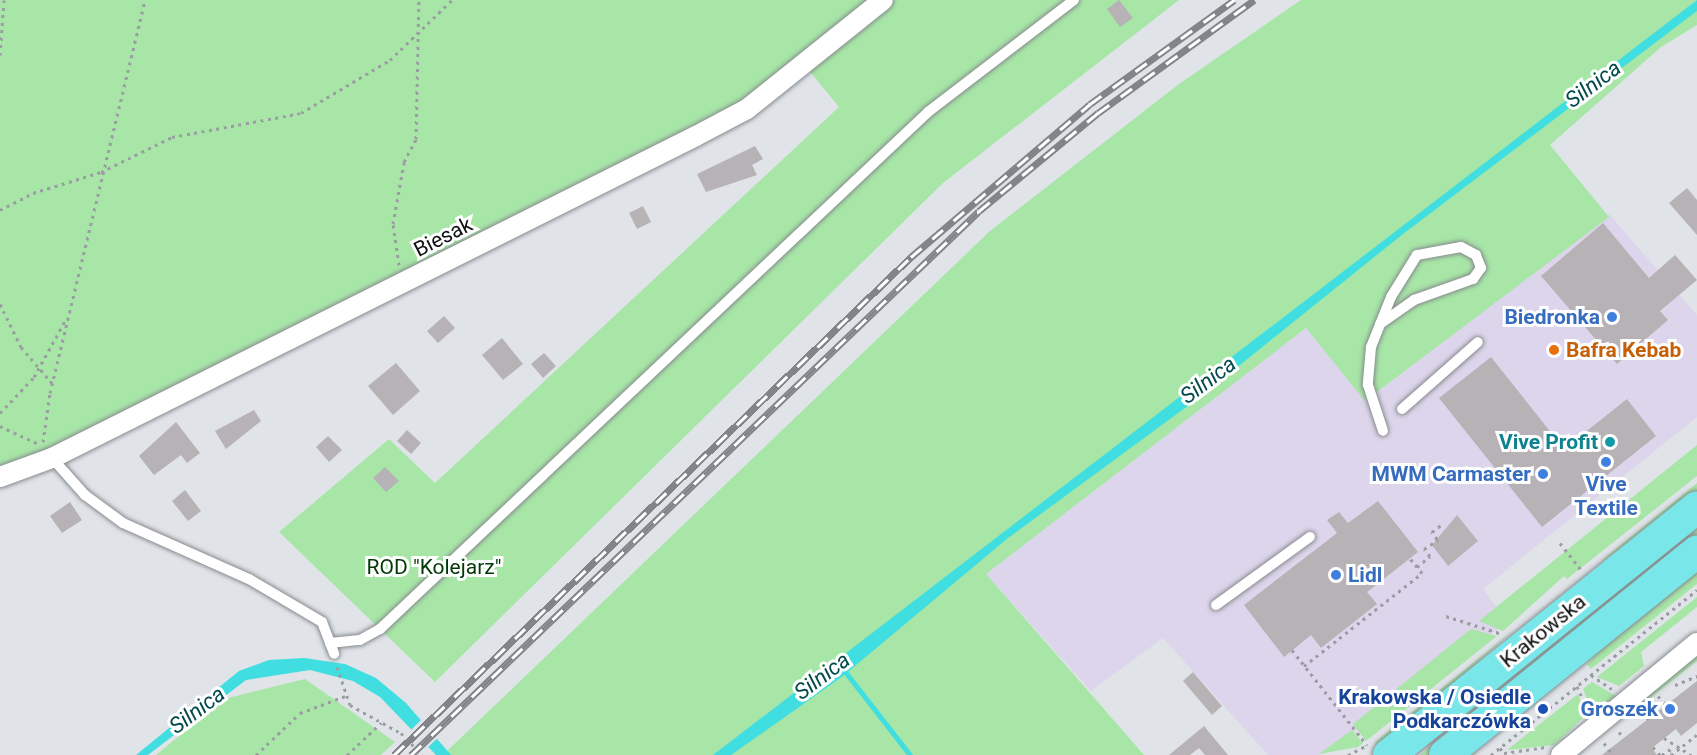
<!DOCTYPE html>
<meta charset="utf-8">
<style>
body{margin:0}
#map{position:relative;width:1697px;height:755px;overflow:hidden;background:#e0e4e9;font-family:Roboto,sans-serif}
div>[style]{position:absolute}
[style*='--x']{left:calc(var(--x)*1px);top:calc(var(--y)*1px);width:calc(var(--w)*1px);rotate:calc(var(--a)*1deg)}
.commercial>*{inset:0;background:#ddd5eb}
.green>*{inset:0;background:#a7e6a6}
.water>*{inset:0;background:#40dee0}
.pier>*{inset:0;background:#e0e4e9}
.stream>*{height:5px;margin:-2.5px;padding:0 2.5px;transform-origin:2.5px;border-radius:2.5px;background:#40dee0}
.building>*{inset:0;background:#b7b2b6}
.path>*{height:3px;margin-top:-1.5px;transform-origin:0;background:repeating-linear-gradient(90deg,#9a9da1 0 3px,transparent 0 7.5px)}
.roads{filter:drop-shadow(0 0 2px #878b8f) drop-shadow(0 0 2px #878b8f)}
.service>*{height:10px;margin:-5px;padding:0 5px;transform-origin:5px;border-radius:5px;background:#fff}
.minor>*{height:20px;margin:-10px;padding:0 10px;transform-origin:10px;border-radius:10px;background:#fff}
.primary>*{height:32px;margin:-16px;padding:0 16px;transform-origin:16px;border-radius:16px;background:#79e6e9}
.rail>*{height:7px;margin-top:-3.5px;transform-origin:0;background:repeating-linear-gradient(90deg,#fff 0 14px,#828488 0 28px);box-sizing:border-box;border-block:2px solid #828488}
.dots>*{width:16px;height:16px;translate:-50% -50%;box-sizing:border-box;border:3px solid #fff;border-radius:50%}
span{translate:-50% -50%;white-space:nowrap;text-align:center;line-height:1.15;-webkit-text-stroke:6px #fff;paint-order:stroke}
.street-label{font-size:21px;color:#101113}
.shop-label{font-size:21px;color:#366cbe;font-weight:700}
.right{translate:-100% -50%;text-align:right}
.left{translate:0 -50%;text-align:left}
.food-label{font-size:21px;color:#c56008;font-weight:700}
.culture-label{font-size:21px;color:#0d838f;font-weight:700}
.park-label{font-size:21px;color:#023806}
.transit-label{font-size:21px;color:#164399;font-weight:700}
.water-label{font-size:22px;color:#024a4b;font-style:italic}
</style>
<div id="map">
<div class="commercial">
<div style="clip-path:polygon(1609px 214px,1697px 315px,1697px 417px,1483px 589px,1497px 607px,1552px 562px,1564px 576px,1449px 669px,1320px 755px,1268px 755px,1163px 638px,1091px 691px,986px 574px,1306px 328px,1366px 401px)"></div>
</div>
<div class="green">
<div style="clip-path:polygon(0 0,1179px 0,943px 183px,435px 682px,279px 532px,389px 439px,435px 483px,839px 107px,806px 67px,744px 104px,54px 450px,0 469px)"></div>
<div style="clip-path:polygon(1301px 0,1697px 0,1697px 25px,1661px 47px,1550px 145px,1609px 217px,1365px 401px,1306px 328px,986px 574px,1144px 755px,443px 755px,990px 231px,1179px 84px)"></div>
<div style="clip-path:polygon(1697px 445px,1697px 476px,1567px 579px,1564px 576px,1503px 631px,1479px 621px)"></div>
<div style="clip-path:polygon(1697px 483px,1697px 494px,1602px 561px,1602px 560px)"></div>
<div style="clip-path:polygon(1697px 522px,1697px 538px,1428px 755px,1420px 755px)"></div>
<div style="clip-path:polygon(1697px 567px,1697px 584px,1591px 669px,1587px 664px,1614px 635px)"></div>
<div style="clip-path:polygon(1697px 597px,1697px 607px,1641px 652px,1644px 666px,1619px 686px,1597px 677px)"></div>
<div style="clip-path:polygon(1516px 628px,1380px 748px,1375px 742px)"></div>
<div style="clip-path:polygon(1471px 629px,1497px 636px,1366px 741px,1353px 724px)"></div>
<div style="clip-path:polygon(1697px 655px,1697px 661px,1644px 703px,1640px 698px)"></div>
<div style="clip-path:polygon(305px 679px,395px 742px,381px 755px,156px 755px,224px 699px)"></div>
<div style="clip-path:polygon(1592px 682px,1616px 696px,1592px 714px,1583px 689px)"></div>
<div style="clip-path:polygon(1578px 694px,1586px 715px,1554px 745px,1507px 750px)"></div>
<div style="clip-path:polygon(1352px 730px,1363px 743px,1358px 747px,1319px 754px)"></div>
</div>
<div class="water">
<div style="clip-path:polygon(1697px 0,1697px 11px,1403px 234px,1200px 397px,1008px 538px,843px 676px,731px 755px,713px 755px)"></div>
<div style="clip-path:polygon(304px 658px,345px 664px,376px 678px,406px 703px,451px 755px,436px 755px,380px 697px,353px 681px,310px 670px,246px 680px,148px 755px,136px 755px,239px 671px,269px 660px)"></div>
</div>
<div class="pier">
<div style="clip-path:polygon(424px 717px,441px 735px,426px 749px,410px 731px)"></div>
</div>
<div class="stream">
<div style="--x:843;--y:669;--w:109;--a:52.1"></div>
</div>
<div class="building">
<div style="clip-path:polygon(1119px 0,1133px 18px,1120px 27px,1107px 9px)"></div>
<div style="clip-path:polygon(755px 146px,763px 159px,752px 165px,757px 175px,706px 192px,697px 174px)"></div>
<div style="clip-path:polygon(1687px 188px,1697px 200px,1697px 235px,1669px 203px)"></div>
<div style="clip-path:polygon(643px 206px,651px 222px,637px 229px,629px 213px)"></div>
<div style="clip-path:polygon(1603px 223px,1649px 278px,1675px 255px,1697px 280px,1660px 311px,1668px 320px,1617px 364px,1541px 276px)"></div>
<div style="clip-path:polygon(444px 316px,455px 328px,438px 343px,427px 331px)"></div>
<div style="clip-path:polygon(502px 338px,523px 364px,503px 380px,482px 355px)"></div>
<div style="clip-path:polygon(544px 353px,556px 366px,543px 378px,531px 364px)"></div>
<div style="clip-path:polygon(1491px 357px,1564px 449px,1627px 399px,1656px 436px,1542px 527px,1439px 398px)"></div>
<div style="clip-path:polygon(396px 363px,420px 391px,393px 415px,368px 386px)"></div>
<div style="clip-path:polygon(254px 410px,261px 421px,226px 449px,215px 431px)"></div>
<div style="clip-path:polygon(176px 422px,200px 453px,187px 463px,181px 455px,154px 475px,139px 456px)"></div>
<div style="clip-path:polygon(407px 430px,421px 443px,411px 454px,397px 441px)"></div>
<div style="clip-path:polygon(328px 436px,342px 450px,329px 462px,316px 447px)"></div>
<div style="clip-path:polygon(385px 467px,399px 481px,386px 492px,373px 478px)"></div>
<div style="clip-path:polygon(185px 490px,201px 511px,188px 521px,172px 501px)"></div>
<div style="clip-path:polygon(1378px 501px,1418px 552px,1367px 592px,1377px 604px,1321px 648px,1311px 635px,1284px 657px,1244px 605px,1337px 533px,1327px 520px,1339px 512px,1348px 523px)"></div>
<div style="clip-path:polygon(70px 502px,82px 520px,62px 533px,50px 516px)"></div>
<div style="clip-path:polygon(1457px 515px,1478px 541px,1448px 566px,1432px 545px)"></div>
<div style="clip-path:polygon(1193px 672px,1222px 706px,1212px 715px,1183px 681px)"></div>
<div style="clip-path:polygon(1697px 681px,1697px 723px,1681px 736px,1676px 729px,1652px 748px,1657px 755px,1602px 755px)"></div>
<div style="clip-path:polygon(1204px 726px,1228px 755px,1205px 755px,1199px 748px,1190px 755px,1169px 755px)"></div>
</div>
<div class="path">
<div style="--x:0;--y:55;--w:55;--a:-85.8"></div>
<div style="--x:0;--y:210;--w:37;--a:-27"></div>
<div style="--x:33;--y:193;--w:71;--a:-17.2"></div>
<div style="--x:101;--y:172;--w:79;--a:-26.2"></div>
<div style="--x:172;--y:137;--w:131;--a:-10.5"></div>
<div style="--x:301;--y:113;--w:104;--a:-30.8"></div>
<div style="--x:390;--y:60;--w:86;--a:-44.1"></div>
<div style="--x:399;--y:265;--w:41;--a:-98.3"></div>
<div style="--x:393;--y:224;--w:63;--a:-79.9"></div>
<div style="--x:404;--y:162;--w:26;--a:-62"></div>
<div style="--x:416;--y:139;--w:139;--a:-88.8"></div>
<div style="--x:0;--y:304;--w:48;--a:64"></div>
<div style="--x:21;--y:347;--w:48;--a:49.3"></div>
<div style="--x:0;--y:413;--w:50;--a:-46.6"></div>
<div style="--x:34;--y:377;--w:66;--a:-61.1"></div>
<div style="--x:0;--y:426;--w:43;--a:24.8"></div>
<div style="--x:43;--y:442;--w:49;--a:-81.9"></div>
<div style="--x:50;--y:393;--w:404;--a:-76.4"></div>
<div style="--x:1437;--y:539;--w:9;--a:-126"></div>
<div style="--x:1432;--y:532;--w:11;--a:-38"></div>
<div style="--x:1560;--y:543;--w:34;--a:52"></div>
<div style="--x:1417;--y:567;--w:17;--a:-40"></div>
<div style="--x:1430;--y:556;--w:9;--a:-131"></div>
<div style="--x:1424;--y:549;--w:17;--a:-33"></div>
<div style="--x:1446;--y:616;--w:59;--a:17.8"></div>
<div style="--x:1292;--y:650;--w:121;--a:51.7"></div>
<div style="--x:1304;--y:666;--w:150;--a:-38.2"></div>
<div style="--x:1422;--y:573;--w:19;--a:-129"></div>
<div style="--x:337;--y:667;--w:40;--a:71.1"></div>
<div style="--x:350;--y:705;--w:58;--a:28.8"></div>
<div style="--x:401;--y:733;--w:30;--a:46"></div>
<div style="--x:1591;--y:675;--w:25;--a:34"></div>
<div style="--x:1675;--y:685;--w:24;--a:-22"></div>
<div style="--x:1577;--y:686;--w:26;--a:67"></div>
<div style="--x:1658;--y:696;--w:12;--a:48"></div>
<div style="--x:1643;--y:712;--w:9;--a:54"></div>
<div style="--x:1619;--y:732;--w:8;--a:50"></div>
<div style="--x:1664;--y:738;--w:32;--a:32"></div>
<div style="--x:1604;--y:743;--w:15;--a:53"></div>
<div style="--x:1653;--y:747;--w:11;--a:49"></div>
<div style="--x:1500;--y:748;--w:6;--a:51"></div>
<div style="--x:1504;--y:753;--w:42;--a:-8.1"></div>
<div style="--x:256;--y:755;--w:61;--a:-43.7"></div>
<div style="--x:300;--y:713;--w:48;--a:-20.7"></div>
<div style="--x:347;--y:755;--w:47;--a:-43.3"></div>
<div style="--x:1348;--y:755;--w:20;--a:-27"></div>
<div style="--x:1491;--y:755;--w:264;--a:-38.7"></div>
<div style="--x:1662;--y:755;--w:10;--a:-37"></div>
<div style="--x:1670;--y:749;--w:6;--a:108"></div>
<div style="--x:1671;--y:755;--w:33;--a:-38"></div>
</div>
<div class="roads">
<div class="service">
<div style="--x:1380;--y:324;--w:42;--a:-35.2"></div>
<div style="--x:1414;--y:300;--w:63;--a:-19.6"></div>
<div style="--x:1473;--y:279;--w:14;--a:-54"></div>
<div style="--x:1481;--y:268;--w:14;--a:-111"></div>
<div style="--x:1476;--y:255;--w:17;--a:-152"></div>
<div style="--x:1461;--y:247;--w:45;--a:169.7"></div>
<div style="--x:1417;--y:255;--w:49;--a:121.8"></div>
<div style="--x:1391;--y:297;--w:54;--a:111.8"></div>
<div style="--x:1371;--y:347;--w:38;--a:95"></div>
<div style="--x:1368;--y:385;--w:48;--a:71.9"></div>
<div style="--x:1402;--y:409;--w:101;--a:-41.4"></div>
<div style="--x:52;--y:458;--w:50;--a:48.3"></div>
<div style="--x:85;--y:495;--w:47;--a:36.4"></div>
<div style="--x:123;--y:523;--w:138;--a:24"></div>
<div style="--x:249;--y:579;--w:85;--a:30.5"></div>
<div style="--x:322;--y:622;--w:34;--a:69"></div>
<div style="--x:1216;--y:605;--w:116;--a:-35.9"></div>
<div style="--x:330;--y:643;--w:30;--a:-6"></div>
<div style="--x:360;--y:640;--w:23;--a:-29"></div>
<div style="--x:380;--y:629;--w:753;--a:-43.33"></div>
<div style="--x:928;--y:112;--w:184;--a:-37.5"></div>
</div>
<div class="minor">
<div style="--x:0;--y:477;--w:55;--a:-20.1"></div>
<div style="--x:52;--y:458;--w:720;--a:-26.57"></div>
<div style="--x:696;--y:136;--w:58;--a:-27.9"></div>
<div style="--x:747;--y:109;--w:174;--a:-38.7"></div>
<div style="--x:1561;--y:755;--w:176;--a:-39.5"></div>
</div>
<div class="primary">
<div style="--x:1389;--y:755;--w:395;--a:-38.8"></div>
<div style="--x:1445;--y:755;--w:324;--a:-38.9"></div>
</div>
</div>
<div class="rail">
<div style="--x:394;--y:755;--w:718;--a:-43.93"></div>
<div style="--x:911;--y:257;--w:235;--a:-40.5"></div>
<div style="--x:1090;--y:104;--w:178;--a:-35.8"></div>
<div style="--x:411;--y:755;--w:786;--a:-43.76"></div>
<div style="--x:979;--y:211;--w:154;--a:-39.5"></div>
<div style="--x:1098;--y:113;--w:193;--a:-35.9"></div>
</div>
<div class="dots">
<div style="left:1612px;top:317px;background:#3f7fe0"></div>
<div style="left:1554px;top:350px;background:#e8710a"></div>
<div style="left:1610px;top:442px;background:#0f9aa8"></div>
<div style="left:1606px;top:462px;background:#3f7fe0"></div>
<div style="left:1543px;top:474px;background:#3f7fe0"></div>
<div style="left:1336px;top:575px;background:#3f7fe0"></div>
<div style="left:1543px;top:709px;background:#1a4fb4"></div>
<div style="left:1670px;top:709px;background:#3f7fe0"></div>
</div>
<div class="street-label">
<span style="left:443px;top:237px;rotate:-27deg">Biesak</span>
<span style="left:1543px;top:631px;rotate:-39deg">Krakowska</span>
</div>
<div class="shop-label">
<span class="right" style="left:1600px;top:317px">Biedronka</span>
<span class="right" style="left:1531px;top:474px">MWM Carmaster</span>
<span style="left:1606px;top:496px">Vive<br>Textile</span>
<span class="left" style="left:1348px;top:575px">Lidl</span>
<span class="right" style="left:1658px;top:709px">Groszek</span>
</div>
<div class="food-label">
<span class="left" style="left:1566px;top:350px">Bafra Kebab</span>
</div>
<div class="culture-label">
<span class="right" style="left:1598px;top:442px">Vive Profit</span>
</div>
<div class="park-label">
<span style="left:434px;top:567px">ROD "Kolejarz"</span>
</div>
<div class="transit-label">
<span class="right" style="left:1531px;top:709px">Krakowska / Osiedle<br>Podkarczówka</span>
</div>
<div class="water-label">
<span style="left:1593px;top:84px;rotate:-37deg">Silnica</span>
<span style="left:1208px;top:380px;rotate:-37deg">Silnica</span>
<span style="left:822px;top:676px;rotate:-37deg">Silnica</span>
<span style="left:197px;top:710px;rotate:-37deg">Silnica</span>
</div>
</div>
